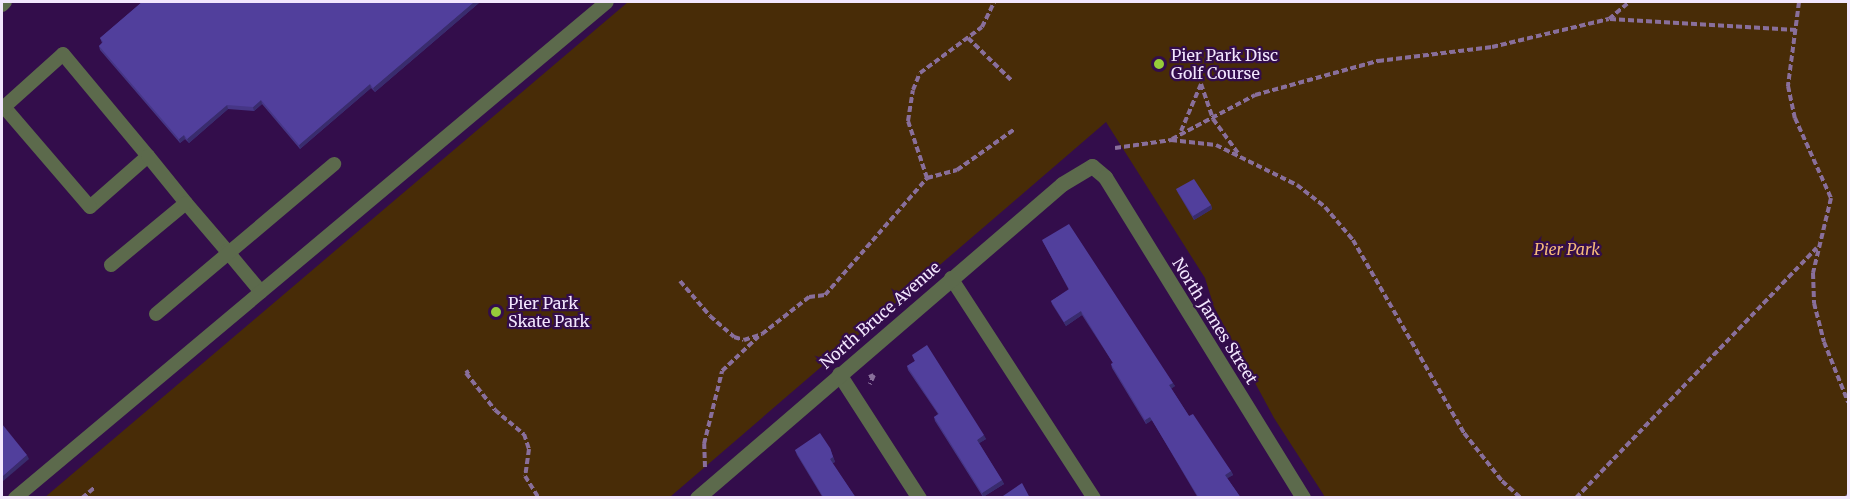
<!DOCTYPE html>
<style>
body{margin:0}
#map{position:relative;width:1850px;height:499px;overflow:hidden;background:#330d4b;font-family:Merriweather,serif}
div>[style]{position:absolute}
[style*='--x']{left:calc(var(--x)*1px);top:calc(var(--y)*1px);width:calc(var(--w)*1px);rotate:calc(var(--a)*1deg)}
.green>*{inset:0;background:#482c07}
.path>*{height:4px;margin-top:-2px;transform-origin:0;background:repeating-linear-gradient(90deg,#896f9b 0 6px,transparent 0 9px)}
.service>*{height:14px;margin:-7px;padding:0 7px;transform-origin:7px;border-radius:7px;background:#5c6a4c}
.minor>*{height:15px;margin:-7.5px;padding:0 7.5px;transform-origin:7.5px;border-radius:7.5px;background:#5c6a4c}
.wall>*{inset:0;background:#463686}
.shaded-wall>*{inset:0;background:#392c6d}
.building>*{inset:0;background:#513f9c}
.dots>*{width:16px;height:16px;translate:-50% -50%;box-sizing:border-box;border:3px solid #330d4b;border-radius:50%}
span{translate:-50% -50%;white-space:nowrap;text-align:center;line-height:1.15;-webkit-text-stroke:4.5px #330d4b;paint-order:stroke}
.poi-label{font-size:16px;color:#f2e6fd}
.left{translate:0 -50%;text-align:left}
.park-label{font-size:16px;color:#f5ba7a;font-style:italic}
.street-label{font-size:16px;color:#f2e6fd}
.frame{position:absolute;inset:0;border:3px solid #f2e6fd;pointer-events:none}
</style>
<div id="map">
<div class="green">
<div style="clip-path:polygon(628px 2px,1848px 2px,1848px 497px,1325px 497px,1274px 418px,1214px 307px,1205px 278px,1106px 122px,670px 497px,44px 498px)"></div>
</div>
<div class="path">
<div style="--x:1799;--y:2;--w:85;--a:97.5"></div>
<div style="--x:1788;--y:86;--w:33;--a:78"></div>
<div style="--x:1795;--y:118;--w:88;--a:65.8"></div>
<div style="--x:1831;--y:198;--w:77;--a:103.5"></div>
<div style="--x:1813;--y:273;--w:30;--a:88"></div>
<div style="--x:1814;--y:303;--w:40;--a:75.6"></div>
<div style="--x:1824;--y:342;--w:65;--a:68.2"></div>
<div style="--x:1610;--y:19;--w:187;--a:3.4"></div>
<div style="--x:968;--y:38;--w:62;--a:44.3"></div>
<div style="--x:1181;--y:131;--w:51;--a:-66.9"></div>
<div style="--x:1201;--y:84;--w:37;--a:71"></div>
<div style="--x:1213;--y:119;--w:42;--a:53.7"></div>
<div style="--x:1172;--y:139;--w:94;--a:-27.9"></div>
<div style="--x:1255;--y:95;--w:128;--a:-15.5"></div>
<div style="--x:1378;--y:61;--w:115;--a:-7"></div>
<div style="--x:1492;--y:47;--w:120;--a:-13.5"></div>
<div style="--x:1609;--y:19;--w:26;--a:-40"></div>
<div style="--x:1115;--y:148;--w:57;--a:-8.1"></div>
<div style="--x:1171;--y:140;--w:45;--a:6.3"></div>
<div style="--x:1216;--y:145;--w:90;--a:26.3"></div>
<div style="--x:1297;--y:185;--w:36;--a:38"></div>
<div style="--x:1325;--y:207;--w:43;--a:49.7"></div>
<div style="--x:1353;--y:240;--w:223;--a:60.1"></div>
<div style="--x:1464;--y:433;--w:61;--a:51.6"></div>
<div style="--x:1502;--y:481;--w:25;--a:42"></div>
<div style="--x:927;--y:178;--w:31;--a:-15"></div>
<div style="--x:957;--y:170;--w:71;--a:-35.3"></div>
<div style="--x:680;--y:281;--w:46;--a:49.4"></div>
<div style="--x:710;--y:316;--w:32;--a:41"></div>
<div style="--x:734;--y:337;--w:10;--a:17"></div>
<div style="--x:744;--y:340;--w:19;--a:-18"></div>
<div style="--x:762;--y:334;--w:60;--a:-38.2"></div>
<div style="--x:809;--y:297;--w:16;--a:-7"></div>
<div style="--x:825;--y:295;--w:155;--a:-48.9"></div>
<div style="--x:927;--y:178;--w:60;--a:-108.4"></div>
<div style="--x:908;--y:121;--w:31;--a:-81"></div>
<div style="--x:913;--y:90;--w:18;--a:-68"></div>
<div style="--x:920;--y:73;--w:77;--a:-36.6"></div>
<div style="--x:982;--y:27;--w:28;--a:-64"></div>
<div style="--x:469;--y:371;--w:4;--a:146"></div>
<div style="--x:466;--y:373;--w:47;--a:51.9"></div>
<div style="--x:495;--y:410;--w:38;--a:40"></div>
<div style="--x:524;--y:434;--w:16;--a:72"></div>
<div style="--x:529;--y:449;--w:27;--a:98"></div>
<div style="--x:525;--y:476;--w:26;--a:58"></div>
<div style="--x:869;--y:377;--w:5;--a:-22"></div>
<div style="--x:874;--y:375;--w:10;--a:114"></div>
<div style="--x:705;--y:467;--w:23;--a:-92"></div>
<div style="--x:704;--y:444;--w:75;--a:-76.1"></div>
<div style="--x:722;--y:371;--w:50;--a:-43.4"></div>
<div style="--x:82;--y:498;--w:16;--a:-40"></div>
<div style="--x:1576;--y:498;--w:347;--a:-46.1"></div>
<div style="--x:1847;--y:498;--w:3;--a:-72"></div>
</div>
<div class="service">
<div style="--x:2;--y:5;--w:4;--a:-45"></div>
<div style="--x:148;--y:156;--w:77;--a:138.7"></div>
<div style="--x:90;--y:207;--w:132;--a:-130.7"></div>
<div style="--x:4;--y:107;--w:79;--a:-41.9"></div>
<div style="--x:63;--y:54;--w:133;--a:50.2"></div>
<div style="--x:148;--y:156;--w:60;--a:51"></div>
<div style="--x:186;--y:203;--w:63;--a:49.5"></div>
<div style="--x:227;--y:251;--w:53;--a:50.3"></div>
<div style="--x:111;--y:265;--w:97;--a:-39.6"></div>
<div style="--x:951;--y:278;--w:262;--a:57"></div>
<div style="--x:156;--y:314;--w:233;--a:-40.1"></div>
<div style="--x:15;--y:498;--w:772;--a:-39.96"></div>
</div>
<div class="minor">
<div style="--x:839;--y:374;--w:148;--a:57.2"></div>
<div style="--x:697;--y:498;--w:481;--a:-40.7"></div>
<div style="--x:1062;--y:184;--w:35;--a:-31"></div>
<div style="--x:1092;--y:166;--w:17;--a:40"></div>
<div style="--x:1105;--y:177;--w:377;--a:58.3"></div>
</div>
<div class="wall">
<div style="clip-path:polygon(142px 2px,480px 2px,375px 92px,371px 88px,300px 149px,262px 104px,254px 111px,228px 109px,189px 143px,185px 139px,180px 143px,100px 50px,99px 46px,102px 43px,100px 38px)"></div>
<div style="clip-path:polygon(1176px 189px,1211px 205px,1212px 209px,1194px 220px,1178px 193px)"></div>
<div style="clip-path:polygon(1042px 240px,1175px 386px,1171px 388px,1189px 416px,1231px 471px,1233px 475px,1227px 478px,1241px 498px,1198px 498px,1152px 420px,1146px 424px,1112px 368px,1111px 364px,1113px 363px,1082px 315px,1066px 326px,1052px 304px,1051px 301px,1069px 290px)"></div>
<div style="clip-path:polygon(912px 355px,986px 439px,979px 443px,1004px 484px,983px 497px,935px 421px,934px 417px,938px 414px,908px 370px,907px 366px,915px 361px)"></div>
<div style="clip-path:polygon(830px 448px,835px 462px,832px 463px,856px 498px,823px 498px,797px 455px,795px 450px)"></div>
</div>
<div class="shaded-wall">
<div style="clip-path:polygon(474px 2px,480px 2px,375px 92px,373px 88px)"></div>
<div style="clip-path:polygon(370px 84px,371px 88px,300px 149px,299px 145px)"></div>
<div style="clip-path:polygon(261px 100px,262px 104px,254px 111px,253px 107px)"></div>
<div style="clip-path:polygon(227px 105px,228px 109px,189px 143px,187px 139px)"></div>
<div style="clip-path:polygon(184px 135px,185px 139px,180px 143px,179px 139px)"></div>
<div style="clip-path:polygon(1211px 205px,1212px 209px,1194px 220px,1193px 216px)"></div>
<div style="clip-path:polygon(1081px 311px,1082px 315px,1066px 326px,1064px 322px)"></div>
<div style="clip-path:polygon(1173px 383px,1175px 386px,1171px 389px,1169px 385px)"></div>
<div style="clip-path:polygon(1150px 417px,1152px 420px,1146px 424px,1145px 420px)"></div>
<div style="clip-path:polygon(984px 435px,986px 439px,978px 444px,977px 440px)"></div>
<div style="clip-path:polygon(27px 455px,29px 459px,2px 482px,2px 477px)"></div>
<div style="clip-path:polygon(833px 457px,835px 462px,831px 464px,830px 459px)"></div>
<div style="clip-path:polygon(1231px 471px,1233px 475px,1226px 479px,1225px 475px)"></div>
<div style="clip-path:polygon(1002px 480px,1004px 484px,983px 497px,982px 493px)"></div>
</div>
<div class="building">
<div style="clip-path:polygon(142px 2px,474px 2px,373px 88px,370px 84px,299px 145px,261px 100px,253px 107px,227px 105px,187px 139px,184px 135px,179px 139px,99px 46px,103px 42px,100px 38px)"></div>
<div style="clip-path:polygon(1194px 179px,1211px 205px,1193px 216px,1176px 189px)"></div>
<div style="clip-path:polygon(1069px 224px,1173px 383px,1169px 385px,1189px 416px,1193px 414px,1231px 471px,1225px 475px,1241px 498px,1199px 498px,1150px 417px,1145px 420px,1111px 364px,1113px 363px,1081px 311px,1064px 322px,1051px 301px,1069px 289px,1042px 240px)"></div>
<div style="clip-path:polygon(927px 345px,984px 435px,977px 440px,1002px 480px,982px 493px,934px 417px,939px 414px,907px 366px,915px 361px,912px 355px)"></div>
<div style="clip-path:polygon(2px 424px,27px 455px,2px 477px)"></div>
<div style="clip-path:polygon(820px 433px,830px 448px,833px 457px,830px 459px,856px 498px,824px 498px,795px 450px)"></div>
<div style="clip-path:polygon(1022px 483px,1030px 498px,1000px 498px)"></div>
</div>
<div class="dots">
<div style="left:1159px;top:64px;background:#96cc3a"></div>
<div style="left:496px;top:312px;background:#96cc3a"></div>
</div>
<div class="poi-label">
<span class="left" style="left:1171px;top:64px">Pier Park Disc<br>Golf Course</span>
<span class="left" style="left:508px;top:312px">Pier Park<br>Skate Park</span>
</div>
<div class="park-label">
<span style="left:1567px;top:249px">Pier Park</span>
</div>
<div class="street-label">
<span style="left:880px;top:315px;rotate:-41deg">North Bruce Avenue</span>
<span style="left:1215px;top:321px;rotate:58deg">North James Street</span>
</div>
<div class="frame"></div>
</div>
